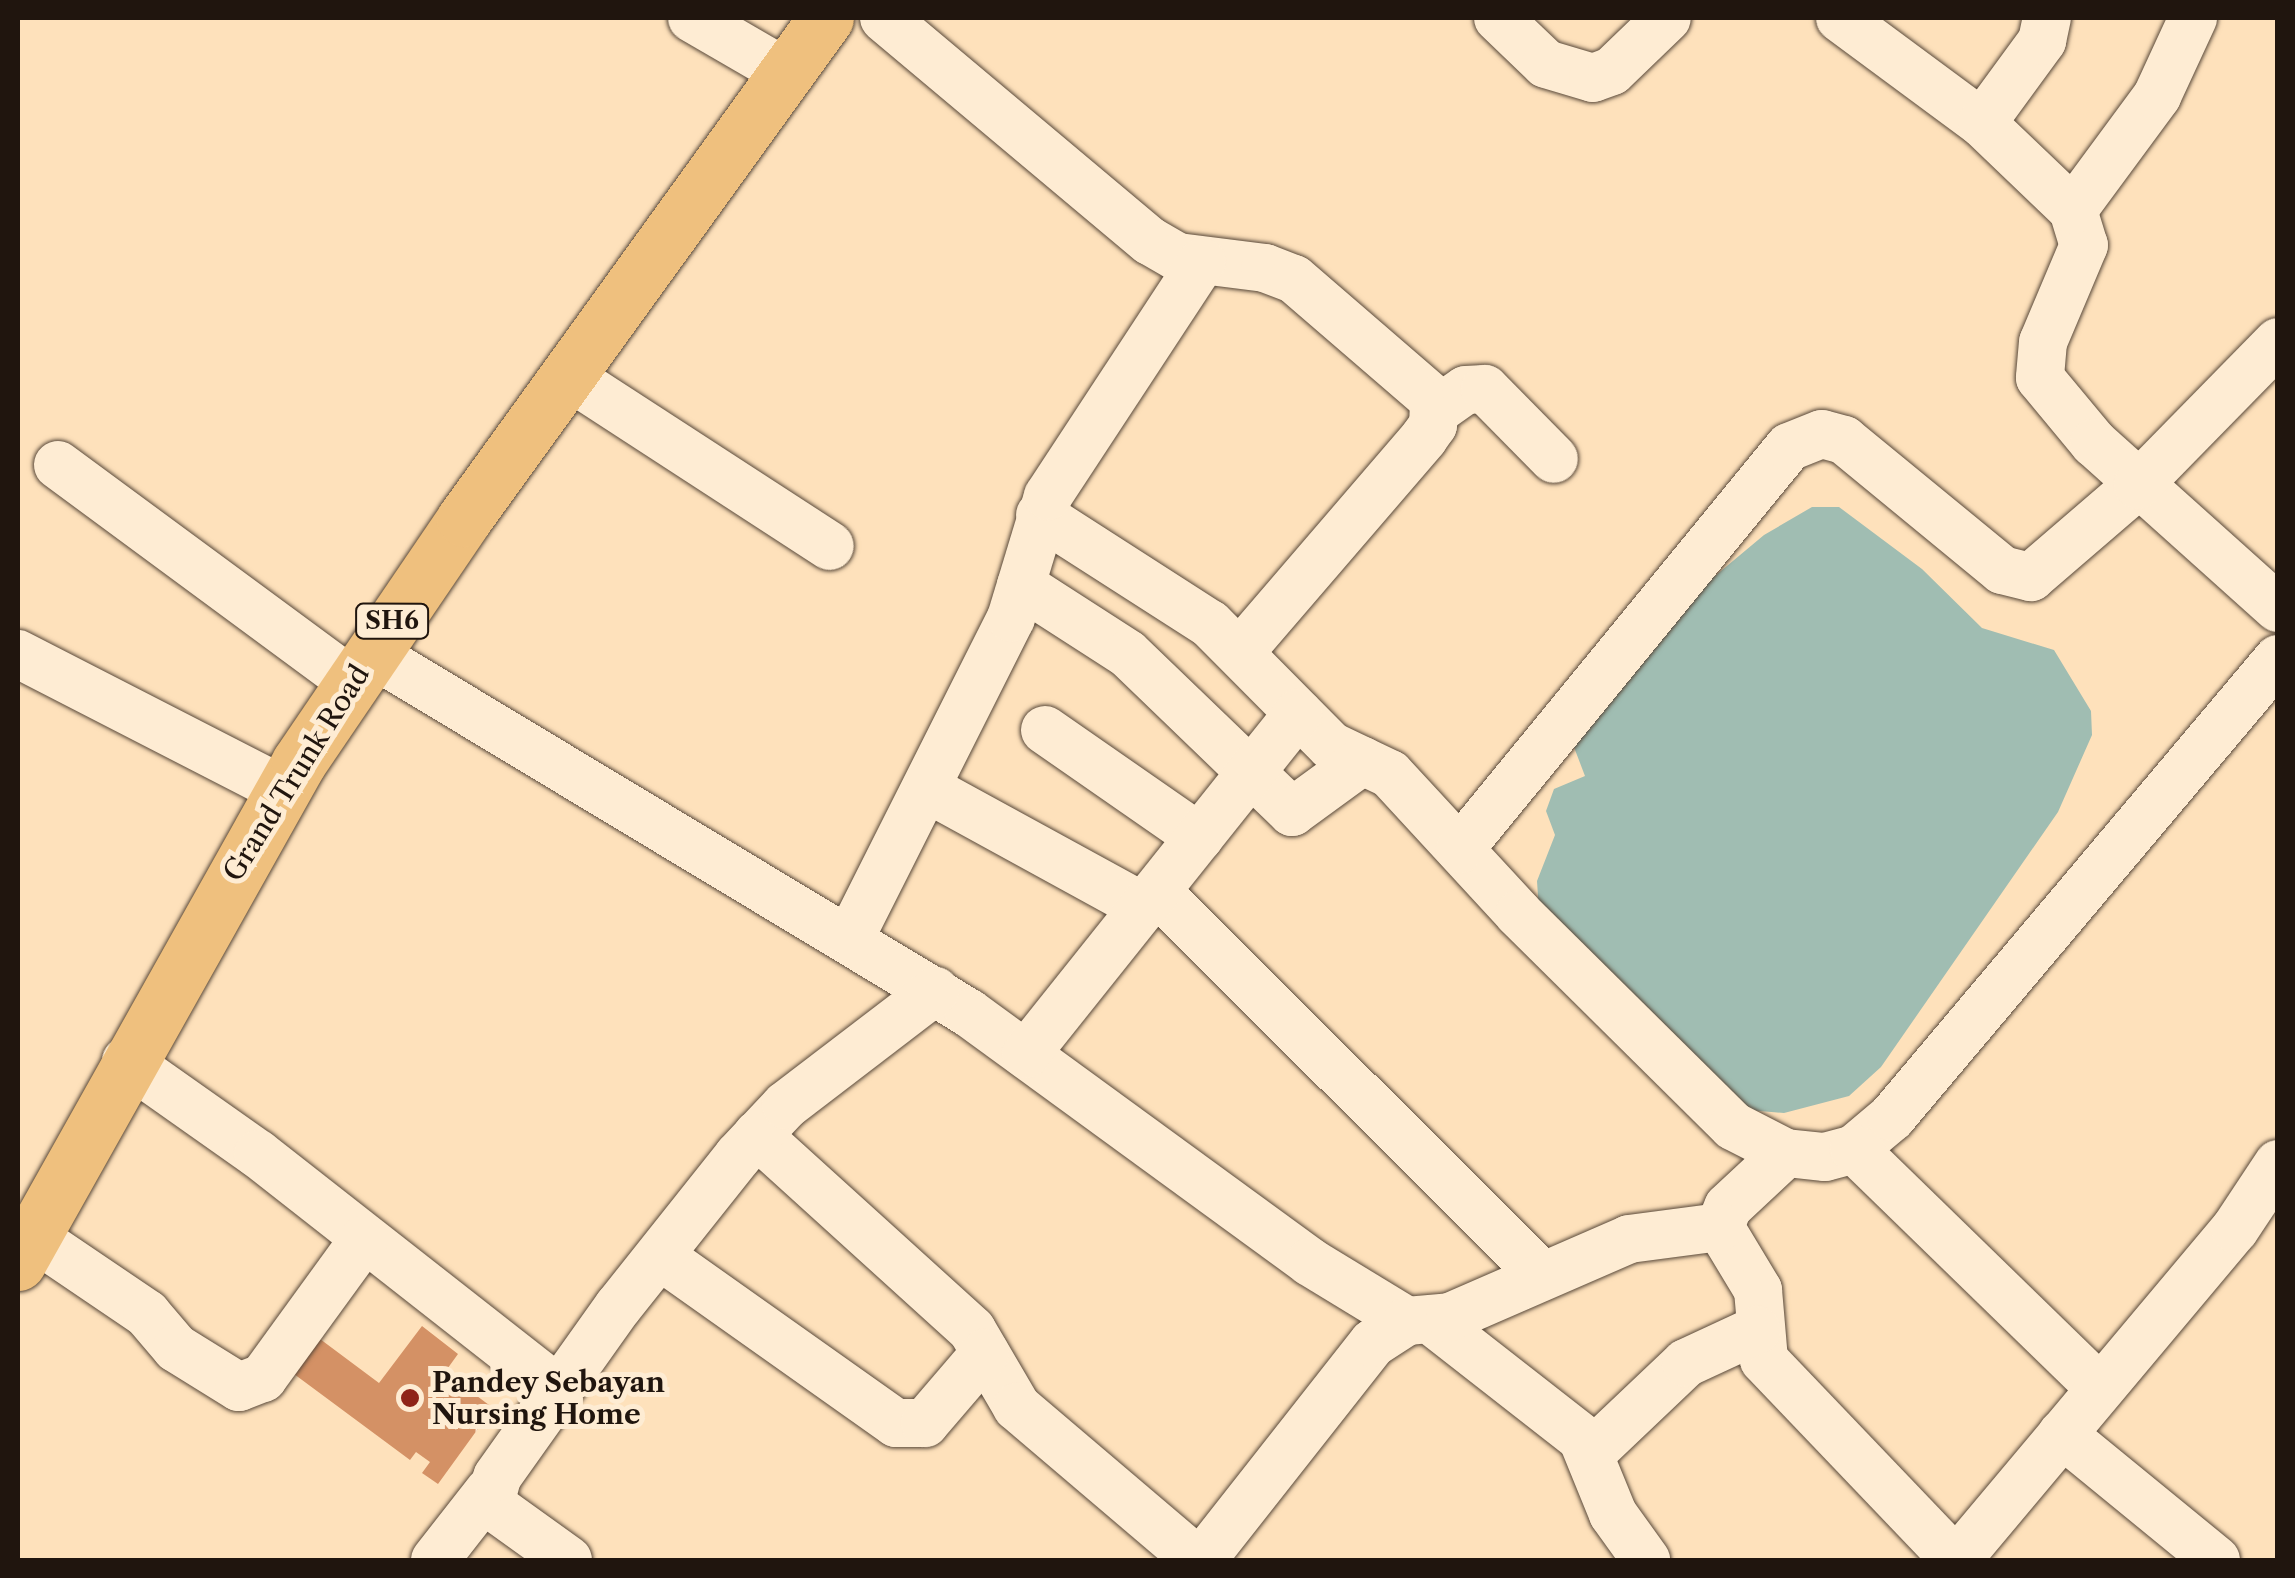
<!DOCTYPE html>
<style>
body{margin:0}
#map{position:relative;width:2295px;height:1578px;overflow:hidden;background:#fee1bb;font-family:"Libre Caslon Text",serif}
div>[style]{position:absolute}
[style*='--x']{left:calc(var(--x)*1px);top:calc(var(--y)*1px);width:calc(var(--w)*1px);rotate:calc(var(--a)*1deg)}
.water>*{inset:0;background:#a0bdb2}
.building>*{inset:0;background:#d49165}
.roads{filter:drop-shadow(0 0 2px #584839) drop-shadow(0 0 2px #584839)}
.minor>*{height:48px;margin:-24px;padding:0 24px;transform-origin:24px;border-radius:24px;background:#feecd3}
.major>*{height:55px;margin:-27.5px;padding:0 27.5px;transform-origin:27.5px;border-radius:27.5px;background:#efc07e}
.dots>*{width:28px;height:28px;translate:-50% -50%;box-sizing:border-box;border:5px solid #feecd3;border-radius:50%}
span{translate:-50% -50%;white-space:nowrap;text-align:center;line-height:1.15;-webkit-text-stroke:10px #feecd3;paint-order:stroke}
.shield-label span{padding:2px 8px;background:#feecd3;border:2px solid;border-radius:8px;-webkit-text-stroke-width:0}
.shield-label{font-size:25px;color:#20150e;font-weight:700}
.street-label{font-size:28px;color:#20150e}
.poi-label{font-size:28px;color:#20150e;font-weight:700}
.left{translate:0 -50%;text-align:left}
.frame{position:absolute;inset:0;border:20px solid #20150e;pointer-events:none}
</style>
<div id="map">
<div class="water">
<div style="clip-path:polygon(1812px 507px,1839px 507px,1922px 569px,1982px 628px,2054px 650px,2091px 711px,2092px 735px,2058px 812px,1881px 1067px,1849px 1096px,1784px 1113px,1736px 1109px,1539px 912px,1537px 881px,1555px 835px,1546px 811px,1554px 789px,1585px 776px,1572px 742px,1703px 586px,1764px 535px)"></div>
</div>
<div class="building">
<div style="clip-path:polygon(422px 1326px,458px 1354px,445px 1372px,493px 1408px,438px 1484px,422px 1473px,430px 1462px,416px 1452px,410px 1460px,294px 1374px,320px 1339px,379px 1383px)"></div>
</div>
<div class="roads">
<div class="minor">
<div style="--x:692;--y:18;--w:110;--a:30.1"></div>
<div style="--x:884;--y:18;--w:347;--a:40"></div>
<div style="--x:1150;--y:241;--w:32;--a:30"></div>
<div style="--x:1178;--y:257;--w:88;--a:7.2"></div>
<div style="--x:1265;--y:268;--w:31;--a:21"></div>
<div style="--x:1294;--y:279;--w:185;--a:40.8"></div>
<div style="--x:1434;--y:400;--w:25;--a:92"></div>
<div style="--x:1433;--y:425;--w:16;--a:125"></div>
<div style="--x:1424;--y:438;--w:281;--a:130.7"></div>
<div style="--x:1498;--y:18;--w:66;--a:43.8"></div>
<div style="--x:1546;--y:64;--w:49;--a:16.6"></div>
<div style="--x:1593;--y:78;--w:20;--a:-20"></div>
<div style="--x:1612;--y:71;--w:76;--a:-43.9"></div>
<div style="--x:1840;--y:18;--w:177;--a:36.5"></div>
<div style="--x:1982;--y:123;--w:126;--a:43.7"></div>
<div style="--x:2073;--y:210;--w:37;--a:73"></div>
<div style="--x:2084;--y:245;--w:105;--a:112.9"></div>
<div style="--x:2043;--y:342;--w:36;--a:95"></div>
<div style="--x:2040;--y:378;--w:85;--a:50.3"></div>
<div style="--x:2094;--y:443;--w:247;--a:41.9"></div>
<div style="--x:1982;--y:123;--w:102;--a:-53.8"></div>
<div style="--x:2042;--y:41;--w:24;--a:-78"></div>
<div style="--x:2073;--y:210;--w:142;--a:-53.6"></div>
<div style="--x:2157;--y:96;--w:86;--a:-65.2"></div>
<div style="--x:568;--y:376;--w:312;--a:33"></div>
<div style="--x:1437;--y:410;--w:35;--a:-35"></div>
<div style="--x:1466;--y:390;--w:19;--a:-3"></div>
<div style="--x:1485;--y:389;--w:98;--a:45.4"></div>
<div style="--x:58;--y:465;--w:365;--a:36.4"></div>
<div style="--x:1040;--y:515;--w:202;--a:32.7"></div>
<div style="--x:1210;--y:624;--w:172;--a:45.2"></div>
<div style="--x:1331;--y:746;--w:65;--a:25.4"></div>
<div style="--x:1390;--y:774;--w:190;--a:47.3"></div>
<div style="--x:1519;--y:914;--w:301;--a:44.7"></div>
<div style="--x:1733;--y:1126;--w:59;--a:27"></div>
<div style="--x:1786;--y:1153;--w:39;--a:6"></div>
<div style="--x:1825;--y:1157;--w:30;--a:-15"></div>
<div style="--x:1854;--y:1149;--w:50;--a:-40.1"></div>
<div style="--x:1892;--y:1117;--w:599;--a:-49.88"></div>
<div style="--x:1021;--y:585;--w:127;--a:32.8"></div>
<div style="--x:1128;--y:654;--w:228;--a:43.9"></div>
<div style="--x:1292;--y:812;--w:87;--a:-36.1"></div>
<div style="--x:371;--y:653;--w:698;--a:31.05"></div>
<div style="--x:969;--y:1013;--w:422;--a:36.1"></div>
<div style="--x:1310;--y:1262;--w:114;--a:31.3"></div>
<div style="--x:18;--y:654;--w:298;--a:27.2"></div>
<div style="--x:1045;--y:730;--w:188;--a:34.8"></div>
<div style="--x:926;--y:788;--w:247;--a:28.7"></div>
<div style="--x:1460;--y:849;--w:519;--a:-50.7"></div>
<div style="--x:1789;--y:447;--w:35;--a:-22"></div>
<div style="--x:1822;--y:434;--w:23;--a:15"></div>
<div style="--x:1844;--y:440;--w:205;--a:39.4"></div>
<div style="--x:2002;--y:570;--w:30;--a:14"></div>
<div style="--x:2031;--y:577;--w:141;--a:-40.7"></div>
<div style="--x:2138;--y:485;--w:200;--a:-45.6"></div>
<div style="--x:1156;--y:891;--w:543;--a:44.85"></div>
<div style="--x:849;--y:940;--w:360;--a:-63.3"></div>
<div style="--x:1011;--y:618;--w:127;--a:-73.1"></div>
<div style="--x:1048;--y:496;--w:280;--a:-56.7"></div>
<div style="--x:1026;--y:1054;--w:436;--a:-51.4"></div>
<div style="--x:126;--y:1061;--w:161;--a:35.2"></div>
<div style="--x:258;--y:1154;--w:381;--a:38.1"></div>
<div style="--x:757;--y:1135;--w:290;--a:42.2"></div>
<div style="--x:972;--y:1330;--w:89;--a:59.7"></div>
<div style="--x:1017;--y:1407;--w:236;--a:40.4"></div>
<div style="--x:1854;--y:1149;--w:343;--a:44.2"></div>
<div style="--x:1786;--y:1153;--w:79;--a:137"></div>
<div style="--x:1728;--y:1207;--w:22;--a:112"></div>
<div style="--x:1720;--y:1227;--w:74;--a:58.9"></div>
<div style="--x:1758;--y:1290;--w:70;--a:85.1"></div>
<div style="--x:1764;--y:1360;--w:277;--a:46.3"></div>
<div style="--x:32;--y:1236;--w:139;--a:34.1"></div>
<div style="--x:147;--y:1314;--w:45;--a:49.5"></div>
<div style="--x:176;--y:1348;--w:74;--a:31.8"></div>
<div style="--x:239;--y:1387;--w:26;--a:-21"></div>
<div style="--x:263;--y:1378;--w:172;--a:-54"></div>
<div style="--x:660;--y:1256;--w:289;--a:35.3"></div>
<div style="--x:896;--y:1423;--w:29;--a:0"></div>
<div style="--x:925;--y:1423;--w:92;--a:-49.4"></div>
<div style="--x:1432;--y:1321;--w:190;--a:38"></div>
<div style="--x:1582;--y:1438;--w:82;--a:67.8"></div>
<div style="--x:1613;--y:1514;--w:57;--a:54.3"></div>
<div style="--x:2062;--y:1434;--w:199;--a:39.3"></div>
<div style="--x:1590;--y:1454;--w:132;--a:-43.5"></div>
<div style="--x:1686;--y:1363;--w:78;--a:-24.9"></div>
<div style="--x:435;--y:1560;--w:88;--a:-52"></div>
<div style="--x:568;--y:1560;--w:96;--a:-144.3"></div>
<div style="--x:490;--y:1504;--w:28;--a:-75"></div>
<div style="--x:497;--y:1477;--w:209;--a:-54.6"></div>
<div style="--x:618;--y:1307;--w:193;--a:-51.5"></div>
<div style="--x:738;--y:1156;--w:70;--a:-46.7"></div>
<div style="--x:786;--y:1105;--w:188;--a:-37.4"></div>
<div style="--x:1202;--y:1560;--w:276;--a:-51.8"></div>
<div style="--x:1373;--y:1343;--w:40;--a:-32.9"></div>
<div style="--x:1407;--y:1321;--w:43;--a:-5.3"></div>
<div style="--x:1450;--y:1317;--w:195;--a:-23.5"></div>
<div style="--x:1629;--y:1239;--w:92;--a:-7.5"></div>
<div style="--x:1957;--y:1560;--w:432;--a:-50"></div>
<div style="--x:2235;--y:1229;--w:78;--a:-56.5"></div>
</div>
<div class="major">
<div style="--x:18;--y:1263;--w:574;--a:-60.71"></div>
<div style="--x:299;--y:762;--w:294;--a:-55.8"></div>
<div style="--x:464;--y:519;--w:618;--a:-54.15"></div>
</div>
</div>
<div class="dots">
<div style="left:410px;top:1398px;background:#8f2418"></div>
</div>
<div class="shield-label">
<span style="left:392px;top:621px">SH6</span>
</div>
<div class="street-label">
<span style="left:296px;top:773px;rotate:-58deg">Grand Trunk Road</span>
</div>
<div class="poi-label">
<span class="left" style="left:432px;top:1398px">Pandey Sebayan<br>Nursing Home</span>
</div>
<div class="frame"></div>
</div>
